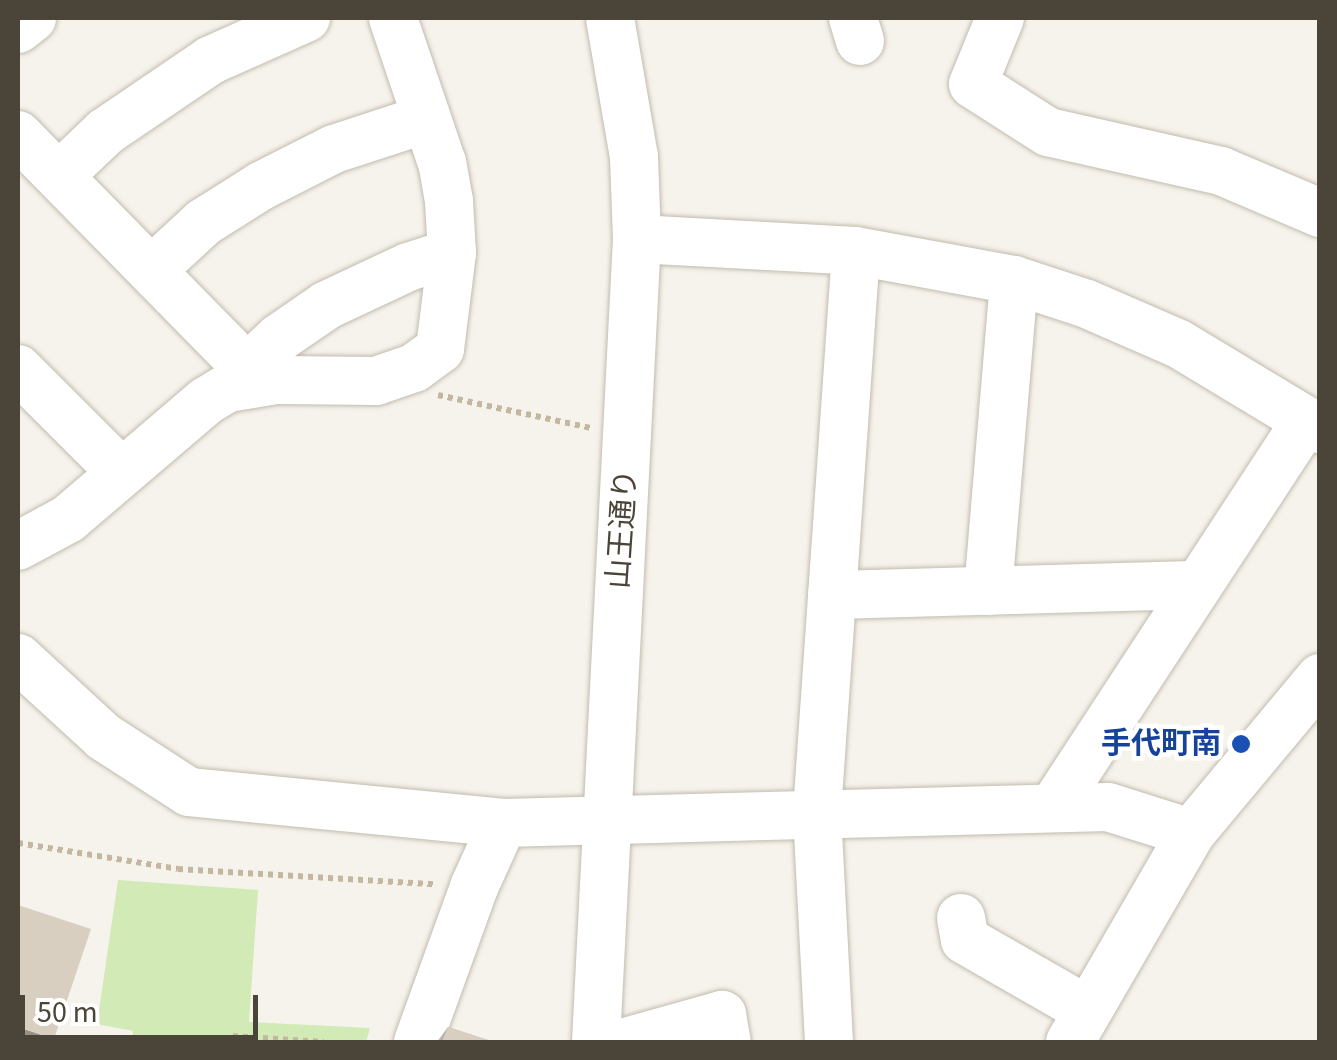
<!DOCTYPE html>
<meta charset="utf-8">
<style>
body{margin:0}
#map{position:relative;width:1337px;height:1060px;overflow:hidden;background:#f6f3ec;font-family:"Source Sans 3","Noto Sans JP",sans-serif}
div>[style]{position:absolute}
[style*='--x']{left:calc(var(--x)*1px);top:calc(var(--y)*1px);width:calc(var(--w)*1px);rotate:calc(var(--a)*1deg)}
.green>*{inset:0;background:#d2eab5}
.path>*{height:6px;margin-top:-3px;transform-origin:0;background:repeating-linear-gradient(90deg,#c4b79f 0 5px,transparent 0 10px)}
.roads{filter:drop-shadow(0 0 2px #c2bbae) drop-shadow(0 0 2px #c2bbae)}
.minor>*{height:48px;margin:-24px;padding:0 24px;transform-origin:24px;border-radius:24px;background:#fff}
.wall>*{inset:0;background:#bab2a6}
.shaded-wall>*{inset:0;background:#979187}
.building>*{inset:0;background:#d8cfc1}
.dots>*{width:28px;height:28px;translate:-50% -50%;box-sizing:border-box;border:5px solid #fff;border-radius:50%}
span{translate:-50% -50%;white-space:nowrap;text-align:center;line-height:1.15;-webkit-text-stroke:9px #fff;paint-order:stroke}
.street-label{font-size:30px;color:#4b4439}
.transit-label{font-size:30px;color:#164399;font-weight:700}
.right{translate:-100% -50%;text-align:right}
.frame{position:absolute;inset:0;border:20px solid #4b4439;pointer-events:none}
.scale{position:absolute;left:20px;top:995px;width:238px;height:45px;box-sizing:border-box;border:5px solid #4b4439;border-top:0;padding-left:12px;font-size:30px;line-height:35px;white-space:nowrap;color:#4b4439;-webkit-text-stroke:8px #fff;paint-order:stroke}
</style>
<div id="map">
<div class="green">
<div style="clip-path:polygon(118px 880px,258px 890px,249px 1022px,370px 1028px,366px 1042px,132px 1042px,133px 1031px,97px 1024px)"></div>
</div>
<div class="path">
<div style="--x:438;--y:395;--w:157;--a:12.2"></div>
<div style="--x:18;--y:843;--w:162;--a:9.2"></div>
<div style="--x:178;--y:869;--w:256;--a:3.4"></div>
<div style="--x:233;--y:1036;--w:91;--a:3.8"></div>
<div style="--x:178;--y:1042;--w:6;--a:-81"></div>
</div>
<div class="roads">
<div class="minor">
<div style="--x:853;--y:18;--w:24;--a:73"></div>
<div style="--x:1000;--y:18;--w:71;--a:112.2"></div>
<div style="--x:973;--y:84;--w:89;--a:32.6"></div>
<div style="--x:1048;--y:132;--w:177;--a:12.7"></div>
<div style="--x:1221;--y:171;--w:108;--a:23"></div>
<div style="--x:18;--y:29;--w:18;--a:-38"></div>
<div style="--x:18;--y:135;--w:327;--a:45.5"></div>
<div style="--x:247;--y:368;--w:14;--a:86"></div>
<div style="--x:59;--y:176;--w:64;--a:-43.7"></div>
<div style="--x:105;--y:132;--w:128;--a:-34.2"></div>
<div style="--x:211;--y:60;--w:104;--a:-23.9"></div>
<div style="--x:637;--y:239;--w:219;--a:3.1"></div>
<div style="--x:856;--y:251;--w:161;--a:10.4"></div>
<div style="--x:1014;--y:280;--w:77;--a:18.2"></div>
<div style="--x:1087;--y:304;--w:100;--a:23.5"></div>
<div style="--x:1179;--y:344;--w:165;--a:31.1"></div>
<div style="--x:153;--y:269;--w:69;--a:-42.7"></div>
<div style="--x:204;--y:222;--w:67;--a:-32.3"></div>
<div style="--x:261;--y:186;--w:82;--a:-26.9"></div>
<div style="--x:334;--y:149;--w:97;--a:-18.1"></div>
<div style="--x:247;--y:368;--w:44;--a:-43.2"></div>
<div style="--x:279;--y:338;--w:58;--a:-34.5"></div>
<div style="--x:327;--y:305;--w:89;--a:-25.1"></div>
<div style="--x:408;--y:267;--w:46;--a:-17.7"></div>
<div style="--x:18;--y:369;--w:146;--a:45"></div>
<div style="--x:18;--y:546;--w:57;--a:-28.4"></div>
<div style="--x:68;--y:519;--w:182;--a:-40.5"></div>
<div style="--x:206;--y:401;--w:26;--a:-31"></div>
<div style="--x:228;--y:388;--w:50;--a:-9.3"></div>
<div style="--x:277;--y:380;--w:99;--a:0.6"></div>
<div style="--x:376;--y:381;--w:40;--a:-18.9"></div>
<div style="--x:414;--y:368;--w:32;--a:-36"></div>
<div style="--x:440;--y:349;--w:97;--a:-82.9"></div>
<div style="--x:452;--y:253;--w:52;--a:-93.3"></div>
<div style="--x:449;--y:201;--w:39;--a:-100"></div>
<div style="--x:442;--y:163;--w:153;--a:-108.7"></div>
<div style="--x:988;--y:591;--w:312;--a:-85.2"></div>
<div style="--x:832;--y:595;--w:364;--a:-1.6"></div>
<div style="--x:18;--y:658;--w:117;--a:42.6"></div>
<div style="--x:104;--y:737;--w:101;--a:32.9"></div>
<div style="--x:189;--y:792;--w:316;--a:5.6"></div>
<div style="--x:503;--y:823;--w:605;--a:-1.51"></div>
<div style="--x:1108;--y:807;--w:87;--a:17.4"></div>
<div style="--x:1054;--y:806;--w:460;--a:-56.8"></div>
<div style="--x:961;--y:918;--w:22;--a:80"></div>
<div style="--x:965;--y:940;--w:141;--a:29.8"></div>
<div style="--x:418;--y:1042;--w:165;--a:-70.1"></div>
<div style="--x:474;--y:887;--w:70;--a:-65.6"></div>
<div style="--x:596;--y:1042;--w:804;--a:-87.08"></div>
<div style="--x:637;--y:239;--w:82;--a:-92.1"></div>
<div style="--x:634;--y:157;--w:141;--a:-99.8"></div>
<div style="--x:625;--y:1042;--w:101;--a:-15.6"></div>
<div style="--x:722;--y:1015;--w:27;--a:80"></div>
<div style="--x:829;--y:1042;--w:230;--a:-93"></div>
<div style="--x:817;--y:812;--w:562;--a:-86.02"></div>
<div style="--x:1070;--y:1042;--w:241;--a:-59.9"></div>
<div style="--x:1191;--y:833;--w:202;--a:-50.2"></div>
</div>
</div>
<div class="wall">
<div style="clip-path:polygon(448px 1027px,494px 1042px,437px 1042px)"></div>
</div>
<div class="shaded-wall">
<div style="clip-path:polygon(18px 1027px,54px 1039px,51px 1042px,34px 1042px,18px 1037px)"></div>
</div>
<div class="building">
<div style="clip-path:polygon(18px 905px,91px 929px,54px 1039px,18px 1027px)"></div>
<div style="clip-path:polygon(448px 1027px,494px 1042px,442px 1042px)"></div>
</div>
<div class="dots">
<div style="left:1241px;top:744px;background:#1a4fb4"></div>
</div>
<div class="street-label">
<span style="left:623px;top:529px;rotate:-86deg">山王通り</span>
</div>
<div class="transit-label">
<span class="right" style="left:1221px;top:744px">手代町南</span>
</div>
<div class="frame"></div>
<div class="scale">50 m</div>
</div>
